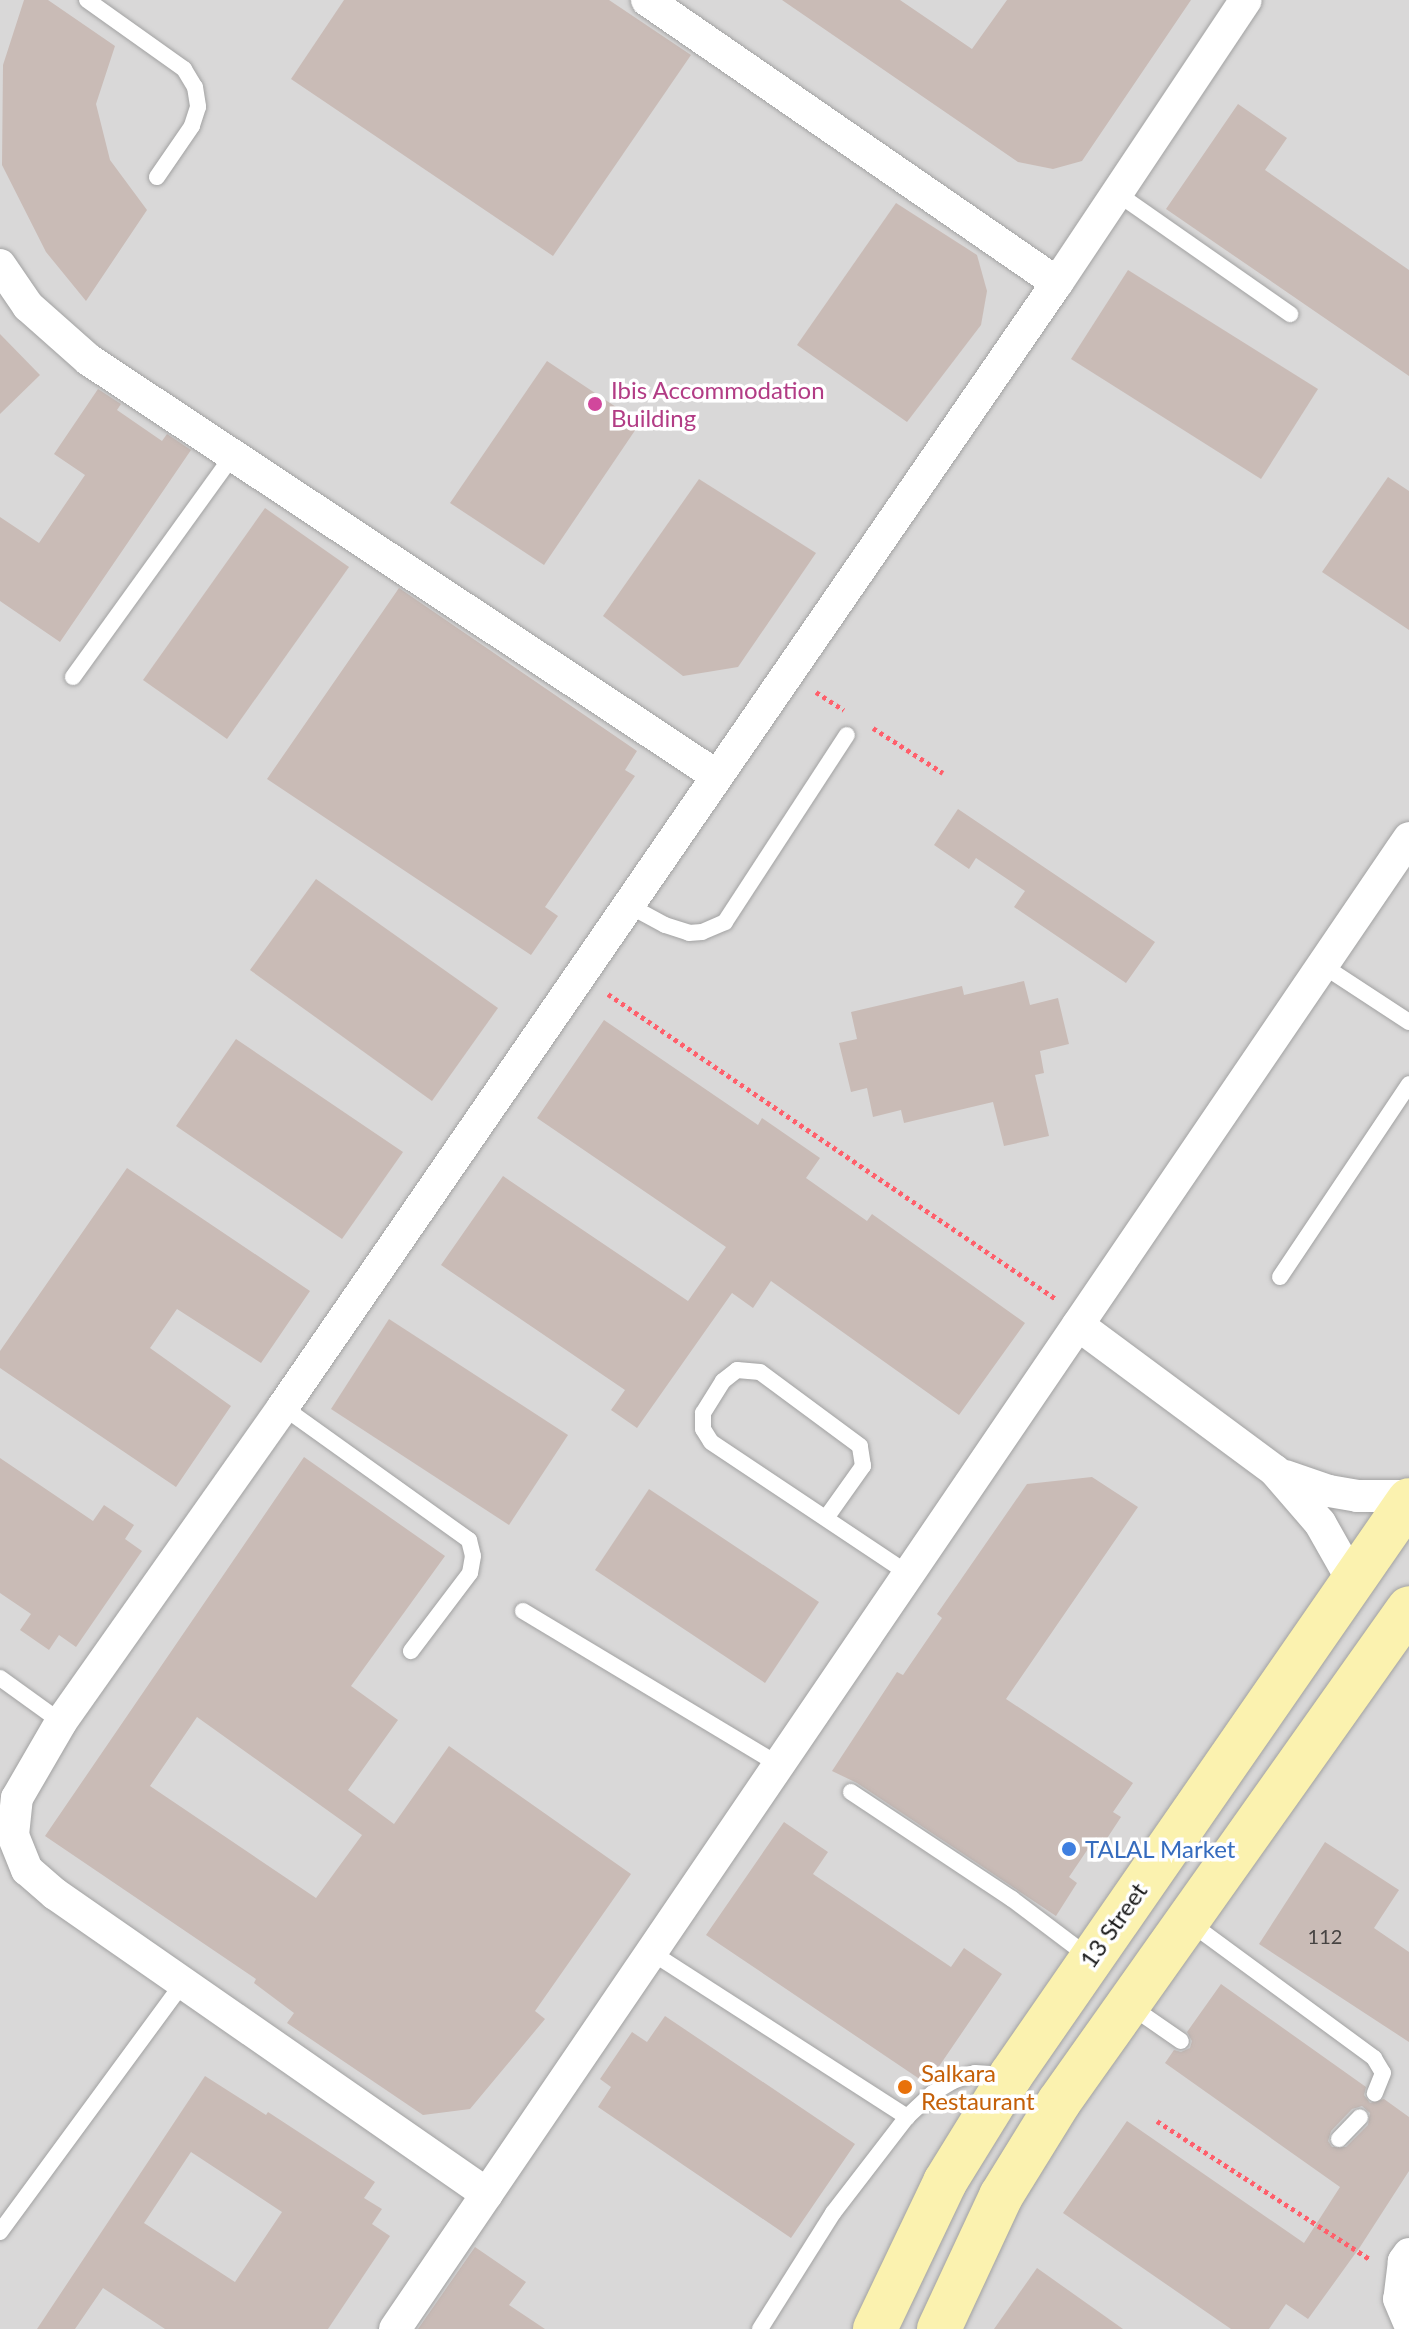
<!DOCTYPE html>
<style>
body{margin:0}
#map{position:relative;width:1409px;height:2329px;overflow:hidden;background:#ede6e0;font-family:Lato,sans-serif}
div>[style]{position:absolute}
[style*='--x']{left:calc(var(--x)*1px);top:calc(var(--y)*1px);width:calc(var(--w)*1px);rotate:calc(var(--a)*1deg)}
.residential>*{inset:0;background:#d9d8d8}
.building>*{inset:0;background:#c9bbb6}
.path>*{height:5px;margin-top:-2.5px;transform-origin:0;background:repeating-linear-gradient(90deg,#ff5f6b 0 4px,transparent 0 8px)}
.roads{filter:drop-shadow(0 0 2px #a2a2a2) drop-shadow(0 0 2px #a2a2a2)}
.lane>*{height:16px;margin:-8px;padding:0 8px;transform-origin:8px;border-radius:8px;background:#fff}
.street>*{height:32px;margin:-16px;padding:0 16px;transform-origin:16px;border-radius:16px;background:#fff}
.secondary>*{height:44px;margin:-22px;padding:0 22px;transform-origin:22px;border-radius:22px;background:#fbf2af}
.dots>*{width:22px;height:22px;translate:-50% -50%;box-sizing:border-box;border:4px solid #fff;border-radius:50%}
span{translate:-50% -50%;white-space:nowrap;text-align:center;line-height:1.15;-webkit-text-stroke:7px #fff;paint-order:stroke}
.number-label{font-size:20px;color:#464342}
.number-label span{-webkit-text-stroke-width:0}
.hotel-label{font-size:24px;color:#b23c85}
.left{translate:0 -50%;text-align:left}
.shop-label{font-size:24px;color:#366cbe}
.street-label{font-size:24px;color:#1b1b1b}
.food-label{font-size:24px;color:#c56008}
</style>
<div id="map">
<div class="residential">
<div style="clip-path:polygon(0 0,1409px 0,1409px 2329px,0 2329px)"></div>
</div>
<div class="building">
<div style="clip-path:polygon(24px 0,48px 0,115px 46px,96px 104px,110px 160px,147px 210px,86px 301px,46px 252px,2px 165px,3px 65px)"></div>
<div style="clip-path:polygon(344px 0,609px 0,691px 55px,553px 256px,291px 79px)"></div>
<div style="clip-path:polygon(782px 0,900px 0,972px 49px,1007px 0,1191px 0,1082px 161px,1053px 169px,1018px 162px)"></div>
<div style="clip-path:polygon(1238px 104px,1287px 138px,1265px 170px,1409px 270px,1409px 376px,1166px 209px)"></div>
<div style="clip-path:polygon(896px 203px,977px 255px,987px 291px,981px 325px,907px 422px,797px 345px)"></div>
<div style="clip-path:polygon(1128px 270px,1318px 389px,1261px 479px,1071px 359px)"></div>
<div style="clip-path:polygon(0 334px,40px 375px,0 414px)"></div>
<div style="clip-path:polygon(547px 361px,640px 423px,544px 565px,450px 503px)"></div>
<div style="clip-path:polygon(98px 389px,121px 404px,117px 410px,162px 441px,167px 434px,191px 450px,60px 642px,0 601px,0 517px,39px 543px,85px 475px,54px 454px)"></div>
<div style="clip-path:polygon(1388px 477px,1409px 491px,1409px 630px,1322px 572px)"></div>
<div style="clip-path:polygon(699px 479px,816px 553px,738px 667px,683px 676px,603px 616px)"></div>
<div style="clip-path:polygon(265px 508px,349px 567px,227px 739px,143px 680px)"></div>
<div style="clip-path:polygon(399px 588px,637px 751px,625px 770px,635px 776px,545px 907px,558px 916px,531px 955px,267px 779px)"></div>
<div style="clip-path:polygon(958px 809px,1155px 942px,1126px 983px,1014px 907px,1025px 891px,976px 858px,969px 869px,934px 845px)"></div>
<div style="clip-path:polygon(316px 879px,498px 1008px,432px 1101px,250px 970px)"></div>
<div style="clip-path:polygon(1024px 981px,1030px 1005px,1058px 998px,1069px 1044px,1040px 1051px,1044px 1073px,1035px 1075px,1049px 1136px,1004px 1146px,993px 1102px,904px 1123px,901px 1110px,873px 1117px,867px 1088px,851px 1092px,839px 1043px,857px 1039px,851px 1012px,962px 986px,964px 995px)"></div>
<div style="clip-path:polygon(604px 1020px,758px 1125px,762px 1118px,820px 1158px,806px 1178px,867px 1221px,872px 1214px,1025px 1323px,959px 1415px,771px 1281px,753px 1308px,732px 1293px,637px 1428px,611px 1410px,625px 1390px,441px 1265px,503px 1176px,688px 1301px,726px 1247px,537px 1118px)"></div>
<div style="clip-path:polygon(236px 1039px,403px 1152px,342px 1239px,176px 1126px)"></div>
<div style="clip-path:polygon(127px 1168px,310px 1291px,261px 1363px,177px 1309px,150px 1348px,231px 1406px,176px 1487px,0 1368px,0 1351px)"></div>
<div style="clip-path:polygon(389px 1319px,568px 1435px,509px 1525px,331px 1409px)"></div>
<div style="clip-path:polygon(evenodd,304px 1457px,445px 1556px,351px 1686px,398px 1720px,348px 1790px,394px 1824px,449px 1746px,631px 1874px,535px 2011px,545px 2019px,470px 2109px,423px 2115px,287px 2023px,294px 2013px,254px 1983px,256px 1979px,45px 1836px,304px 1457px,197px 1717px,362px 1835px,316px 1898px,150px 1786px,197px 1717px)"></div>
<div style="clip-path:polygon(0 1458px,93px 1521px,104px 1505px,134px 1525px,125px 1539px,142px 1551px,76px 1647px,59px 1635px,49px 1650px,20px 1630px,31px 1614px,0 1593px)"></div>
<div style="clip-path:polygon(1092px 1477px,1138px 1507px,1006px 1699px,1133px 1783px,1113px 1812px,1121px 1817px,1104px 1843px,1096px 1837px,1069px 1877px,1077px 1883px,1056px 1916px,857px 1783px,832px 1771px,897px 1672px,903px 1675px,942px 1618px,937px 1614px,1027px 1484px)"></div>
<div style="clip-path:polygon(649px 1489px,819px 1602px,765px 1683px,595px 1570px)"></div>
<div style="clip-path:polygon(784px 1822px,828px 1852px,813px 1874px,951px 1967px,964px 1948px,1002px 1974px,927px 2084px,706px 1935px)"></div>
<div style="clip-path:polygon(1325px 1842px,1399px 1890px,1374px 1928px,1409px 1952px,1409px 2042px,1259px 1944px)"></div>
<div style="clip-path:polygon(evenodd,1221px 1984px,1366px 2087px,1364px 2095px,1370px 2103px,1384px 2099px,1409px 2117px,1409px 2171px,1360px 2247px,1308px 2319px,1286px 2304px,1269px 2329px,1231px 2329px,1063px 2213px,1127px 2121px,1304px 2243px,1340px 2187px,1165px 2063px,1174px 2050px,1181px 2052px,1190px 2048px,1192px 2041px,1187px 2032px,1221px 1984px,1362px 2106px,1370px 2113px,1368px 2125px,1346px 2147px,1332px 2147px,1328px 2141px,1331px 2131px,1352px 2109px,1362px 2106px)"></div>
<div style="clip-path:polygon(665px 2016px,855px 2144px,791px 2238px,598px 2107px,611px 2087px,600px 2079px,632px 2032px,647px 2042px)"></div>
<div style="clip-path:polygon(evenodd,205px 2076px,266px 2115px,268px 2112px,375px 2182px,364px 2198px,382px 2209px,372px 2224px,390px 2236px,328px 2329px,165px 2329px,103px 2288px,75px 2329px,37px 2329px,205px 2076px,191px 2152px,282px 2212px,235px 2282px,144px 2223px,191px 2152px)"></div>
<div style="clip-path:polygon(475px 2247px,526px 2282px,509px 2305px,545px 2329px,418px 2329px)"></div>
<div style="clip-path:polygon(1037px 2268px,1123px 2329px,994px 2329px)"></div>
</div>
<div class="path">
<div style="--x:816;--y:692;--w:33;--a:33"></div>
<div style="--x:873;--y:728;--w:83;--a:32.7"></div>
<div style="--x:608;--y:994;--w:542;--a:34.25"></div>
<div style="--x:1157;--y:2121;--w:255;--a:33"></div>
</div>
<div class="roads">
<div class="lane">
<div style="--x:87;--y:0;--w:119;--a:35.4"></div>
<div style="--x:184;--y:69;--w:21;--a:59"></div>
<div style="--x:195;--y:87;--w:20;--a:81"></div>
<div style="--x:198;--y:107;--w:20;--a:108"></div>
<div style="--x:192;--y:126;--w:62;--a:124.5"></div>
<div style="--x:1118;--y:194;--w:210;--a:34.9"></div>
<div style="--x:73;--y:677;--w:274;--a:-54.2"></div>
<div style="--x:628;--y:905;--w:42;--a:28.4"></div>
<div style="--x:665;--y:925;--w:25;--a:18"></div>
<div style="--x:689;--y:933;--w:13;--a:-4"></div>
<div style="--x:702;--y:932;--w:25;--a:-23"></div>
<div style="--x:725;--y:922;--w:223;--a:-56.9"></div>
<div style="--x:1322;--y:965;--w:104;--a:33.2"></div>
<div style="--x:1280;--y:1277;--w:232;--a:-56.2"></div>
<div style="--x:283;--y:1407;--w:229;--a:35.6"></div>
<div style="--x:469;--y:1540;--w:16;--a:76"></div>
<div style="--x:473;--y:1556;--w:17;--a:100"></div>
<div style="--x:470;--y:1573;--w:98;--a:127.1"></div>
<div style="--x:826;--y:1518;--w:64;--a:-54.6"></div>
<div style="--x:863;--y:1466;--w:20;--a:-99"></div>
<div style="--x:860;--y:1446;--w:124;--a:-143.5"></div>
<div style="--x:760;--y:1372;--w:23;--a:-175"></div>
<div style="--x:737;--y:1370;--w:18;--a:142"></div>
<div style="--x:723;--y:1381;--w:38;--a:122"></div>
<div style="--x:703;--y:1413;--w:16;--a:90"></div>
<div style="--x:703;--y:1429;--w:15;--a:58"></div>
<div style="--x:711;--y:1442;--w:238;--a:33.7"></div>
<div style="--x:523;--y:1611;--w:299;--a:31"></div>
<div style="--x:0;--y:1678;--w:75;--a:35.8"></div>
<div style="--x:851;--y:1792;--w:193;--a:33.6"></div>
<div style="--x:1012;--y:1899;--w:96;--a:37"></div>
<div style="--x:1189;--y:1922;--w:230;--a:36.3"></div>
<div style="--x:1374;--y:2058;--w:17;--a:59"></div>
<div style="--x:1383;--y:2073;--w:22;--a:112"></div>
<div style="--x:651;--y:1952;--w:305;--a:32.8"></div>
<div style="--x:1129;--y:2005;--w:63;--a:34.7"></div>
<div style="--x:1339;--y:2139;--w:30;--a:-46"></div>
<div style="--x:0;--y:2232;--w:309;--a:-53.7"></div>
<div style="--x:760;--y:2329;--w:137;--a:-57.8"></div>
<div style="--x:833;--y:2213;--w:121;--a:-52.4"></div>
<div style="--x:907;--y:2117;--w:35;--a:-43"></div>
<div style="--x:933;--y:2093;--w:23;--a:-31"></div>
<div style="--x:953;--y:2081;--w:23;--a:-20"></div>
<div style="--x:975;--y:2073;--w:30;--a:4"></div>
</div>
<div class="street">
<div style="--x:647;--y:0;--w:498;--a:34.6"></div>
<div style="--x:0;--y:265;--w:50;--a:55.7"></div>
<div style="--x:28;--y:306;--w:81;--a:41.5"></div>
<div style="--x:89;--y:360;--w:753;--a:33.52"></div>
<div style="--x:1078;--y:1325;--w:245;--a:36.5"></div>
<div style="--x:1275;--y:1471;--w:69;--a:49.1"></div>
<div style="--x:1320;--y:1523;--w:69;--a:60.5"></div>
<div style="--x:1285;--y:1476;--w:46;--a:18.8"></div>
<div style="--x:1329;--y:1491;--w:28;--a:10"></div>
<div style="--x:1357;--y:1496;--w:52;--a:0"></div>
<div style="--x:487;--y:2194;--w:526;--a:-145.22"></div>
<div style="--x:55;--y:1894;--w:37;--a:-139"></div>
<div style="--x:27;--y:1870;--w:38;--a:-112"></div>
<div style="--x:13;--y:1835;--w:37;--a:-84"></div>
<div style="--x:17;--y:1798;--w:88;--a:-59.9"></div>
<div style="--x:61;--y:1722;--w:385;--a:-54.8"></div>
<div style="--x:283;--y:1407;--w:1365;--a:-55.45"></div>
<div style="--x:1057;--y:283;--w:340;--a:-56.3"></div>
<div style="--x:1409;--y:2254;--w:9;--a:126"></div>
<div style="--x:1404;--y:2261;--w:38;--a:97"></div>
<div style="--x:1399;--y:2299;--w:25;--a:67"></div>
<div style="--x:395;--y:2329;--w:1803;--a:-55.78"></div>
</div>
<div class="secondary">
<div style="--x:875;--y:2329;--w:163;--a:-64.5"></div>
<div style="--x:945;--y:2182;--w:126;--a:-58.3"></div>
<div style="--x:1011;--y:2075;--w:699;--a:-55.31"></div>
<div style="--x:939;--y:2329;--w:147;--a:-65"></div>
<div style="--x:1001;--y:2196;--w:110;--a:-58.3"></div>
<div style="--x:1059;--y:2102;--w:605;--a:-54.68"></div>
</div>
</div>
<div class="dots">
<div style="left:595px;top:404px;background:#d1479c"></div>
<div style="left:1069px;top:1849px;background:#3f7fe0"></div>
<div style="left:905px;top:2087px;background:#e8710a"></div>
</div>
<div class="number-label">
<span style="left:1325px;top:1936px">112</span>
</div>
<div class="hotel-label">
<span class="left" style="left:611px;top:404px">Ibis Accommodation<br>Building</span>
</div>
<div class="shop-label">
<span class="left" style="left:1085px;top:1849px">TALAL Market</span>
</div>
<div class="street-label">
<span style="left:1113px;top:1925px;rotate:-55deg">13 Street</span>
</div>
<div class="food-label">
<span class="left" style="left:921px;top:2087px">Salkara<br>Restaurant</span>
</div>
</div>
